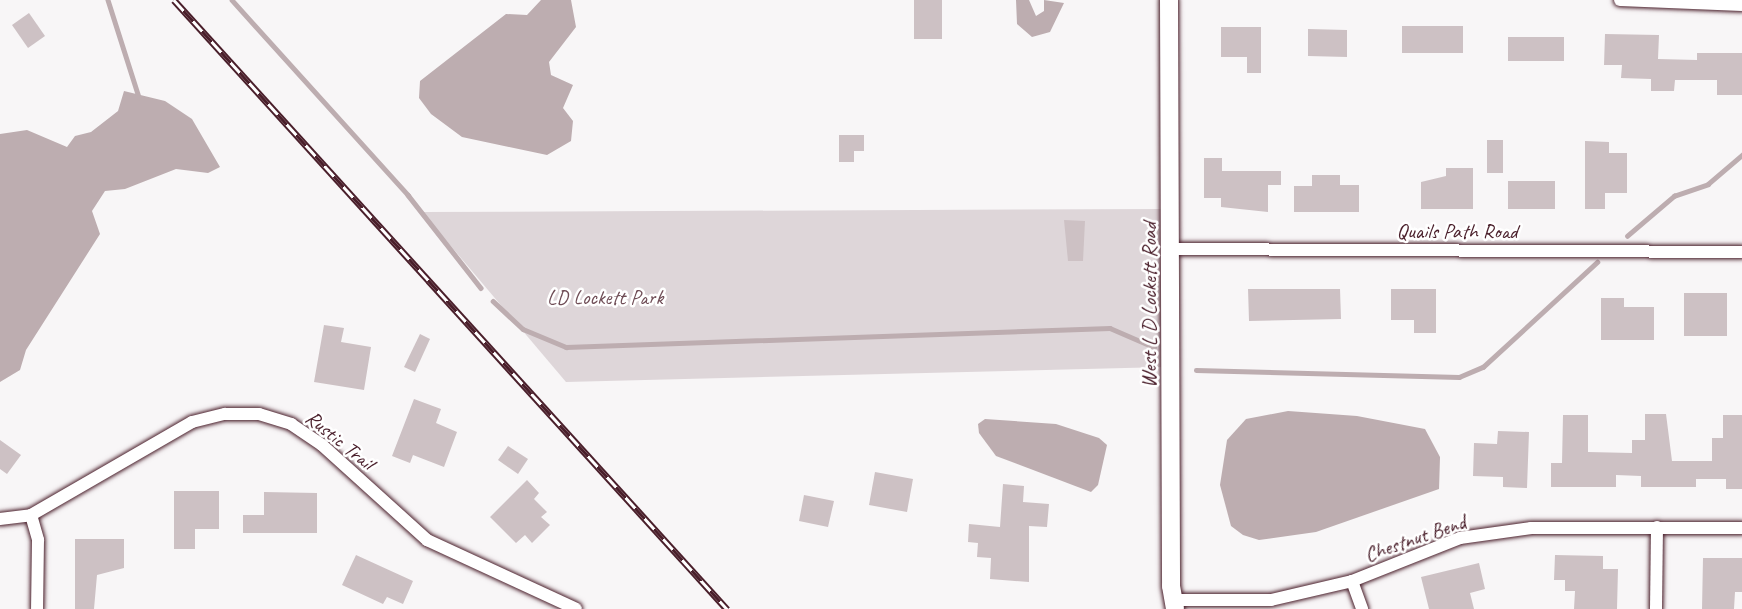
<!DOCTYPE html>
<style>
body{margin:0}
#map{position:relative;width:1742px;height:609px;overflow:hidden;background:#f8f6f7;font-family:Caveat,sans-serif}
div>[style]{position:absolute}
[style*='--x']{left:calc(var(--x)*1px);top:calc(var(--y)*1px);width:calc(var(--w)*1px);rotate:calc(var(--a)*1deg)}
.green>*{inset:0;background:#ded6d9}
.water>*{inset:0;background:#bdadb0}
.stream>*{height:4.5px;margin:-2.25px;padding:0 2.25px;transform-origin:2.25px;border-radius:2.25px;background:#bdadb0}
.building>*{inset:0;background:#cdc1c4}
.roads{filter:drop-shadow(0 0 2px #4a1f2b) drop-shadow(0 0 2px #4a1f2b)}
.street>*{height:12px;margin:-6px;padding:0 6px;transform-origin:6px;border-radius:6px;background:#fff}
.secondary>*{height:18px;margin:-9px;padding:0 9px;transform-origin:9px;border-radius:9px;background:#fff}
.rail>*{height:7px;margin-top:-3.5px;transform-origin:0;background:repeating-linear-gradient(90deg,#fff 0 14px,#4a1f2b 0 28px);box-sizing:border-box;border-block:2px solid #4a1f2b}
span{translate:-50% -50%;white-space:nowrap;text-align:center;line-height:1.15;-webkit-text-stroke:5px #fff;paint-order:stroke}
.street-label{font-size:21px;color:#4a1f2b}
.park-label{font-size:21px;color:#6f4d56}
</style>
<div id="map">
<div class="green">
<div style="clip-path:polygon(1164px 209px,1165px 367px,566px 382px,422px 212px)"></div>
</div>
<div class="water">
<div style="clip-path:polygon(541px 0,571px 0,576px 27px,549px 62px,551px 75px,573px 85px,563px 108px,573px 121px,571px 141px,547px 155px,462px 137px,431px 114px,419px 98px,420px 81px,506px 14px,527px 15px)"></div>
<div style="clip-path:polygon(1016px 0,1029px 0,1036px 16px,1044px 11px,1044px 0,1064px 3px,1050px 32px,1032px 37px,1017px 24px)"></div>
<div style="clip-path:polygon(124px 91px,165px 101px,192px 119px,220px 167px,208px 173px,176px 169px,125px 189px,105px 191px,92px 211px,100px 234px,26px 350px,20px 370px,0 382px,0 134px,27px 130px,67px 147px,75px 136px,91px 132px,118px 111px)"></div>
<div style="clip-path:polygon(1288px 411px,1357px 416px,1425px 429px,1440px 457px,1439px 489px,1316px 532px,1259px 540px,1243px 535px,1231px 526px,1220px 485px,1227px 440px,1246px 419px)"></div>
<div style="clip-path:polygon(985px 419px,1056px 424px,1099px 438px,1107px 445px,1098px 485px,1091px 492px,996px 456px,979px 433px,978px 424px)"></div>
</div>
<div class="stream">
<div style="--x:108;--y:0;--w:102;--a:72.3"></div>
<div style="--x:232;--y:0;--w:263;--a:47.9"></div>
<div style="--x:408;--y:195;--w:118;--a:51.9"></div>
<div style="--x:1627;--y:236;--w:62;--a:-40.4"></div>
<div style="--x:1674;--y:196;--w:36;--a:-19"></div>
<div style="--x:1708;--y:184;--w:45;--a:-40.5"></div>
<div style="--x:493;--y:301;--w:41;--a:43"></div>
<div style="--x:523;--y:329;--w:47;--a:22.7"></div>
<div style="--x:566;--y:347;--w:544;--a:-2"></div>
<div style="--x:1110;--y:328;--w:48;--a:23.4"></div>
<div style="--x:1196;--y:370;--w:263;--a:1.5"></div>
<div style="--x:1459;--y:377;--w:26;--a:-23"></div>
<div style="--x:1483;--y:367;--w:155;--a:-42.6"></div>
</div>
<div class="building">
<div style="clip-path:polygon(914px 0,942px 0,942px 39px,914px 39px)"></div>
<div style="clip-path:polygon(29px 13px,45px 36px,28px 48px,12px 25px)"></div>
<div style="clip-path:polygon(1402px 26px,1463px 26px,1463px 53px,1402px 53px)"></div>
<div style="clip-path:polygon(1221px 27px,1261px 27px,1261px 73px,1247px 73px,1247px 57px,1221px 57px)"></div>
<div style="clip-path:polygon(1308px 29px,1347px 30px,1347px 57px,1308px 56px)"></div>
<div style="clip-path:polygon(1605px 34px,1659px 35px,1658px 59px,1697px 60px,1697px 53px,1742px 53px,1742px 95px,1717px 95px,1717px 80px,1675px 80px,1674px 91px,1651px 91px,1651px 79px,1621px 78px,1622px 65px,1604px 65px)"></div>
<div style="clip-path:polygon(1508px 37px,1564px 37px,1564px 61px,1508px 61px)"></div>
<div style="clip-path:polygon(839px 135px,864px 135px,864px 151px,854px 151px,854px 162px,839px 162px)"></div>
<div style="clip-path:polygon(1487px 140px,1503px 140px,1503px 173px,1487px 173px)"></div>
<div style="clip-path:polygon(1585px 141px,1609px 142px,1609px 153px,1627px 153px,1627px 193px,1605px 193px,1605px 209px,1585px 209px)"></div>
<div style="clip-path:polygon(1204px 158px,1222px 158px,1222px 171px,1281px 171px,1281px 185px,1268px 185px,1268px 212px,1221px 207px,1221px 198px,1204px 198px)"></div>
<div style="clip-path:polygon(1446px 168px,1473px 168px,1473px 209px,1421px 209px,1421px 182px,1446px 176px)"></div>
<div style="clip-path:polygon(1312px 175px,1340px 175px,1340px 185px,1359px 185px,1359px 212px,1294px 212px,1294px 186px,1312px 186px)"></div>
<div style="clip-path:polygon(1508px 181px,1555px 181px,1555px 209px,1508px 209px)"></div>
<div style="clip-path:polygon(1064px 220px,1085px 221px,1083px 261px,1068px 261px)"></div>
<div style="clip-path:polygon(1248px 289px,1340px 289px,1341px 319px,1249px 321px)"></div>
<div style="clip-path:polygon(1391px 289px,1436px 289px,1436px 333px,1414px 333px,1414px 320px,1391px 320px)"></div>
<div style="clip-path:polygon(1684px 293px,1727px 293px,1727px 336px,1684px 336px)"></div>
<div style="clip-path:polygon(1601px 298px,1624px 298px,1624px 307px,1654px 307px,1654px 340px,1601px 340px)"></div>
<div style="clip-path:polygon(324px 325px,344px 328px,341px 342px,371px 347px,364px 390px,314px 382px)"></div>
<div style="clip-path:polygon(420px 334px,430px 339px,415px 372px,404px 367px)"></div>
<div style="clip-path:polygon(414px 399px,441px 409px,436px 423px,457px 432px,444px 467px,413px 455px,410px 463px,392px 456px)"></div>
<div style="clip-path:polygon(1645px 414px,1666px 414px,1672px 461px,1712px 461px,1712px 438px,1723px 438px,1723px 415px,1742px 415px,1742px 489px,1726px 489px,1726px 479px,1696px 479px,1696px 487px,1641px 487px,1641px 476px,1616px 475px,1616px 487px,1551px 487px,1551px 463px,1562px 463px,1563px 415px,1588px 415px,1588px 452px,1632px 453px,1632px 440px,1645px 440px)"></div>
<div style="clip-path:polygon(1498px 431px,1529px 432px,1527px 488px,1503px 487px,1503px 477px,1473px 476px,1474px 443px,1497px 444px)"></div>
<div style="clip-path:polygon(0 440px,21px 455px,7px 474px,0 469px)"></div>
<div style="clip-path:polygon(508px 446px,528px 459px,518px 474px,498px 460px)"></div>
<div style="clip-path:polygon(875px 472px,913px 479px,907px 512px,869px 505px)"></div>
<div style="clip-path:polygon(527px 480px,539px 493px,534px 499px,547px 512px,541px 517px,550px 525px,532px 543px,525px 535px,516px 543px,490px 517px)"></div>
<div style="clip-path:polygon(1003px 484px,1024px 486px,1023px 502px,1049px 504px,1047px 527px,1029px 526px,1029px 582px,990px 579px,991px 558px,977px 557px,978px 543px,968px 542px,969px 524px,1000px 527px)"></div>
<div style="clip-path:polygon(174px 491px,219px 491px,219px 529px,195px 529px,195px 549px,174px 549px)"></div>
<div style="clip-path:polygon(264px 492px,317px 493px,317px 533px,243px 533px,243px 515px,264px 515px)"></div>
<div style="clip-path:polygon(804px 495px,834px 501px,828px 527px,799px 521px)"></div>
<div style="clip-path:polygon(75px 539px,124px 539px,124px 568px,97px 575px,94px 609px,75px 609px)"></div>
<div style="clip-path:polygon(356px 555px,413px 581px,403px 604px,387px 597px,383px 604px,342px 585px)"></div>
<div style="clip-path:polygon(1555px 555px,1603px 556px,1603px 569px,1618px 569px,1617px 609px,1574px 609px,1575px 591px,1565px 591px,1565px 580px,1554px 580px)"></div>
<div style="clip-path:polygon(1703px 558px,1742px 558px,1742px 592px,1735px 592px,1734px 609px,1702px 609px)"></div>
<div style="clip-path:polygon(1479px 563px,1485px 589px,1470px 593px,1474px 609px,1429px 609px,1421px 577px)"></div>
</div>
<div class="roads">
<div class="street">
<div style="--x:1620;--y:0;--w:122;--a:2.3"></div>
<div style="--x:1171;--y:249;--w:571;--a:0.3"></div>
<div style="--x:31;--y:515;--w:26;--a:74"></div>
<div style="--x:38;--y:540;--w:69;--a:90.8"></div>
<div style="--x:0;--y:519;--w:31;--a:-7"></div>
<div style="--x:31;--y:515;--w:186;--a:-30"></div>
<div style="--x:192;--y:422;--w:34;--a:-14"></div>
<div style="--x:225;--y:414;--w:34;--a:0"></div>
<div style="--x:259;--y:414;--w:34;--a:17"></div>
<div style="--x:291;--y:424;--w:37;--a:34"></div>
<div style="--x:322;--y:445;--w:142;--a:42.1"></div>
<div style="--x:427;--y:540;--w:164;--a:24.8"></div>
<div style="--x:1352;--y:581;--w:30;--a:70"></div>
<div style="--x:1175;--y:600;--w:96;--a:0"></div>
<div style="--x:1271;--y:600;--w:83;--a:-13.2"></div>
<div style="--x:1352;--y:581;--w:116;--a:-21.7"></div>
<div style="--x:1460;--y:538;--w:72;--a:-8"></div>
<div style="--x:1531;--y:528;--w:211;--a:0"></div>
<div style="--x:1656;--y:609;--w:82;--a:-89.3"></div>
</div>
<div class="secondary">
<div style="--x:1169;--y:0;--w:586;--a:89.8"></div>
<div style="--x:1171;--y:586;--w:23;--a:80"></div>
</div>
</div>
<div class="rail">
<div style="--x:174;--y:0;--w:823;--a:47.76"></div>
</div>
<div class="street-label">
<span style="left:1457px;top:231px">Quails Path Road</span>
<span style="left:1149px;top:305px;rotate:-90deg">West L D Lockett Road</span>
<span style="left:340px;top:440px;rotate:39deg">Rustic Trail</span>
<span style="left:1415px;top:538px;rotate:-19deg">Chestnut Bend</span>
</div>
<div class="park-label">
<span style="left:605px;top:297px">LD Lockett Park</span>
</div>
</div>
